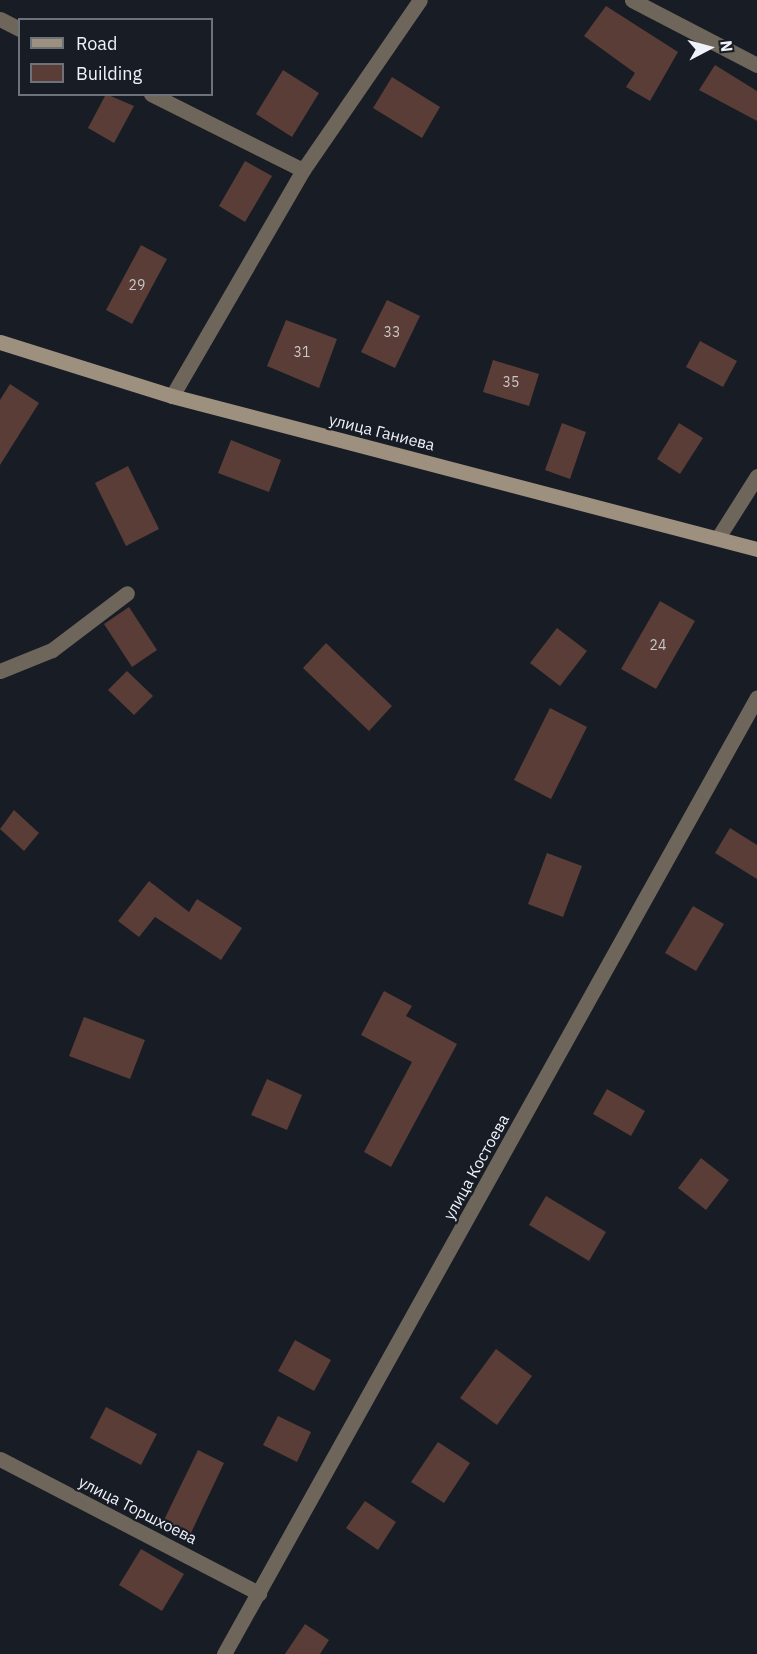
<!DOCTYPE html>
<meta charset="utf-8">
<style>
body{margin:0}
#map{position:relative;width:757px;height:1654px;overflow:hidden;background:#181c25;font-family:"IBM Plex Sans",sans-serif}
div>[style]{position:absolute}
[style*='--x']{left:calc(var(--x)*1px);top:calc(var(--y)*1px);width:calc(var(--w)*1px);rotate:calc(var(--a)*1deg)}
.building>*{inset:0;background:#593d36}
.street>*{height:15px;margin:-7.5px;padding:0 7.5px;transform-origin:7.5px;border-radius:7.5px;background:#6e665b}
.secondary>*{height:15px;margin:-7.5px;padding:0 7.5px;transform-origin:7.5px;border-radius:7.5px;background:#9d907f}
span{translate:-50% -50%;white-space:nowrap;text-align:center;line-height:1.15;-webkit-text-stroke:4.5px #181c25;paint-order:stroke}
.number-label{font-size:14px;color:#cac5c8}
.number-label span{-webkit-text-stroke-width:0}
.street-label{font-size:16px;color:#eff2f9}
.legend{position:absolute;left:18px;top:18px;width:195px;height:78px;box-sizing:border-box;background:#181c25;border:2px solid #6e727a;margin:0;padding:8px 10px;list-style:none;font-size:18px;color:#eff2f9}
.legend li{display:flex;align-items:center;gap:12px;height:30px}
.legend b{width:30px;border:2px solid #6e727a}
.north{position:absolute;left:679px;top:18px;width:60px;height:60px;-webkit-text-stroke:4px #181c25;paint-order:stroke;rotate:84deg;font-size:16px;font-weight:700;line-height:24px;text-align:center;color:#eff2f9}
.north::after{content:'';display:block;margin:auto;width:21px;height:27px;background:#eff2f9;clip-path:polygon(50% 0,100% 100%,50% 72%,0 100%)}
</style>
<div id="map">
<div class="building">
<div style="clip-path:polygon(606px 6px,678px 52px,650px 101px,626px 87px,635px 73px,584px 36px)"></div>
<div style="clip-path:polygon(715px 65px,757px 91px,757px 121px,699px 90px)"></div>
<div style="clip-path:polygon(283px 70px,319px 93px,292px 137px,256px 114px)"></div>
<div style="clip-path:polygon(392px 77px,440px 107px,422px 138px,373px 108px)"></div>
<div style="clip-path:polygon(106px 94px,134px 106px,114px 143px,88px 128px)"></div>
<div style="clip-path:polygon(245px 161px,272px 176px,245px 222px,219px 206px)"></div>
<div style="clip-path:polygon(141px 245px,167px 259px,132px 324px,106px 310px)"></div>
<div style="clip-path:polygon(387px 300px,420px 316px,395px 368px,361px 352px)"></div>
<div style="clip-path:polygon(286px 320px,337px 339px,319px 388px,267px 366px)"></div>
<div style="clip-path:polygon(700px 341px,737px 361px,723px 387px,686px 367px)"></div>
<div style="clip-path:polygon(493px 360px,539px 374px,529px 406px,483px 392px)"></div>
<div style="clip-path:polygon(10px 384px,39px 403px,0 465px,0 400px)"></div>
<div style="clip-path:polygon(562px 423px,586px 432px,570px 479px,545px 470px)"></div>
<div style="clip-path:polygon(679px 423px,703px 438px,680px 474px,657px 459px)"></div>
<div style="clip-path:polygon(231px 440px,281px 460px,269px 492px,218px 473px)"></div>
<div style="clip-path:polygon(128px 466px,159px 529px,126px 546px,95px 483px)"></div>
<div style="clip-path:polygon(660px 601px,695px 621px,656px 689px,621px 669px)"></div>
<div style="clip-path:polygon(129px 607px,157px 650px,132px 667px,104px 624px)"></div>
<div style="clip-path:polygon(557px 628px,587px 651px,560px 686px,530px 663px)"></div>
<div style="clip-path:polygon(326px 643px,392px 706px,369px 731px,303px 668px)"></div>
<div style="clip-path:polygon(127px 671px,153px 696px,134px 715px,108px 690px)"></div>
<div style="clip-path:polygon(550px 708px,587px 727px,551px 799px,514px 780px)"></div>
<div style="clip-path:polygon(14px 810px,39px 833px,24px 851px,0 829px)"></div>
<div style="clip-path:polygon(730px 828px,757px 845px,757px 879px,715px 853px)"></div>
<div style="clip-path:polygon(547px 853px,582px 866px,563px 917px,528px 904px)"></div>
<div style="clip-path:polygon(149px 881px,189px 912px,197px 899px,242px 928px,221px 960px,155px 917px,139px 937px,118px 921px)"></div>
<div style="clip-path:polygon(693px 906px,724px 924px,696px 971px,665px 953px)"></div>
<div style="clip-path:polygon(384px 991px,412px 1006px,406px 1016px,457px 1044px,391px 1167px,364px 1152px,412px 1062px,361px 1035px)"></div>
<div style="clip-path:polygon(84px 1017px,145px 1040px,130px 1079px,69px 1056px)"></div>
<div style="clip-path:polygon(267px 1079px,302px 1095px,287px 1130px,251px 1115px)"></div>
<div style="clip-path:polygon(607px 1089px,645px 1111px,631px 1136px,593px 1114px)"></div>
<div style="clip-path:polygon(701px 1158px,729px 1180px,706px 1210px,678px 1188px)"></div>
<div style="clip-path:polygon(546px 1196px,606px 1232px,589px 1261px,529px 1225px)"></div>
<div style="clip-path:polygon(295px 1340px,331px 1360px,314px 1391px,278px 1371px)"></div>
<div style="clip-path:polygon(496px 1349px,532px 1376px,497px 1425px,460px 1398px)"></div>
<div style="clip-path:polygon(106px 1407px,157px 1434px,141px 1465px,90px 1438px)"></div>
<div style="clip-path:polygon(278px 1416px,311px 1432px,297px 1462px,263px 1445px)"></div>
<div style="clip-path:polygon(438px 1442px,470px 1463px,444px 1503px,411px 1482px)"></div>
<div style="clip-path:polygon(198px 1450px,224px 1463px,190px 1535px,163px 1522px)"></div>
<div style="clip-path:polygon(365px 1501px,396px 1522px,378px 1550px,346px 1528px)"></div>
<div style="clip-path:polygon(141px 1549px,184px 1574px,162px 1611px,119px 1585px)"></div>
<div style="clip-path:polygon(305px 1624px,329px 1640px,320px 1654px,285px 1654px)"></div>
</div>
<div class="street">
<div style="--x:632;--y:0;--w:141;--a:27.5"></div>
<div style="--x:0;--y:19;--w:22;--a:27"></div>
<div style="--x:151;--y:94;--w:170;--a:26.6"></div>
<div style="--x:172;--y:396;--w:261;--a:-59.9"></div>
<div style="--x:303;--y:170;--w:206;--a:-55.5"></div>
<div style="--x:719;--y:536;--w:71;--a:-57.7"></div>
<div style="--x:0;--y:671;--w:56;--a:-22"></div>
<div style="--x:52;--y:650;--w:94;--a:-37.2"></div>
<div style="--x:0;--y:1459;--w:292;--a:27.4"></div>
<div style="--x:224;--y:1654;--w:1095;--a:-60.88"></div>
</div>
<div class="secondary">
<div style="--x:0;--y:342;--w:180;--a:17.4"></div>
<div style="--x:172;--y:396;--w:605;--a:14.66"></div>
</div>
<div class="number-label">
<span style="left:137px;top:285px">29</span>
<span style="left:392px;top:332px">33</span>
<span style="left:302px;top:352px">31</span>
<span style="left:511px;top:382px">35</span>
<span style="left:658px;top:645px">24</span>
</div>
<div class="street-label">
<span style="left:382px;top:432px;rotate:14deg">улица Ганиева</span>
<span style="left:476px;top:1167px;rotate:-61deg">улица Костоева</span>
<span style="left:138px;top:1510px;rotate:27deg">улица Торшхоева</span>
</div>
<ul class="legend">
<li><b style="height:8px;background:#9d907f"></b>Road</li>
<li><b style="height:16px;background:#593d36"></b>Building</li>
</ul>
<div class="north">N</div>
</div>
